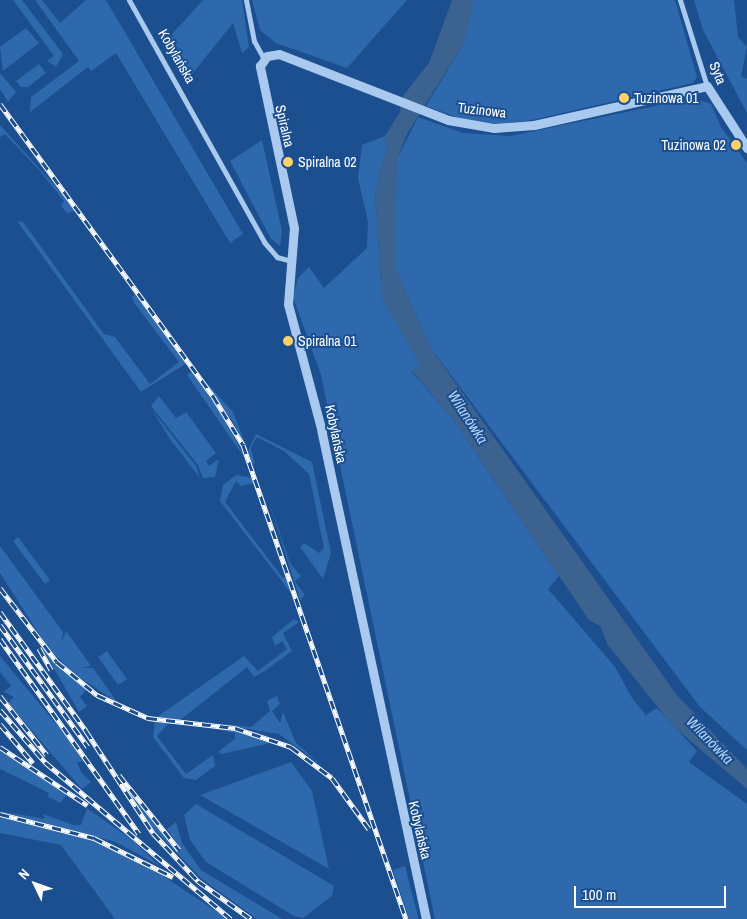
<!DOCTYPE html>
<meta charset="utf-8">
<style>
body{margin:0}
#map{position:relative;width:747px;height:919px;overflow:hidden;background:#1b4f8f;font-family:"Archivo Narrow",sans-serif}
div>[style]{position:absolute}
[style*='--x']{left:calc(var(--x)*1px);top:calc(var(--y)*1px);width:calc(var(--w)*1px);rotate:calc(var(--a)*1deg)}
.green>*{inset:0;background:#2e69ad}
.water>*{inset:0;background:#3c6290}
.minor>*{height:5px;margin:-2.5px;padding:0 2.5px;transform-origin:2.5px;border-radius:2.5px;background:#a9c9ee}
.tertiary>*{height:9px;margin:-4.5px;padding:0 4.5px;transform-origin:4.5px;border-radius:4.5px;background:#a9c9ee}
.rail>*{height:5px;margin-top:-2.5px;transform-origin:0;background:repeating-linear-gradient(90deg,#1b4f8f 0 9px,#fff 0 18px);box-sizing:border-box;border-block:1px solid #fff}
.dots>*{width:14px;height:14px;translate:-50% -50%;box-sizing:border-box;border:2px solid #1b4f8f;border-radius:50%}
span{translate:-50% -50%;white-space:nowrap;text-align:center;line-height:1.15;-webkit-text-stroke:4px #1b4f8f;paint-order:stroke}
.street-label{font-size:14px;color:#fff}
.poi-label{font-size:14px;color:#fff}
.left{translate:0 -50%;text-align:left}
.right{translate:-100% -50%;text-align:right}
.water-label{font-size:15px;color:#b5d3f5;font-style:italic}
.north{position:absolute;left:10px;top:859px;width:50px;height:50px;-webkit-text-stroke:4px #1b4f8f;paint-order:stroke;rotate:312deg;font-size:14px;font-weight:700;line-height:20px;text-align:center;color:#fff}
.north::after{content:'';display:block;margin:auto;width:18px;height:22px;background:#fff;clip-path:polygon(50% 0,100% 100%,50% 72%,0 100%)}
.scale{position:absolute;left:574px;top:886px;width:152px;height:22px;box-sizing:border-box;border:2px solid #fff;border-top:0;padding-left:6px;font-size:15px;line-height:18px;white-space:nowrap;color:#fff;-webkit-text-stroke:4px #1b4f8f;paint-order:stroke}
</style>
<div id="map">
<div class="green">
<div style="clip-path:polygon(13px 0,22px 0,63px 54px,56px 67px,47px 61px,54px 56px)"></div>
<div style="clip-path:polygon(35px 0,42px 0,60px 23px,86px 0,106px 0,243px 234px,230px 243px,116px 53px,91px 71px,88px 67px,30px 112px,31px 97px,79px 61px)"></div>
<div style="clip-path:polygon(203px 0,242px 0,249px 47px,242px 53px,233px 23px,185px 83px,163px 44px)"></div>
<div style="clip-path:polygon(252px 0,407px 0,347px 68px,276px 43px,260px 30px)"></div>
<div style="clip-path:polygon(473px 0,675px 0,697px 77px,693px 83px,532px 120px,497px 124px,465px 120px,426px 106px,462px 46px)"></div>
<div style="clip-path:polygon(694px 0,734px 0,738px 37px,747px 47px,741px 76px,747px 79px,747px 113px,703px 30px)"></div>
<div style="clip-path:polygon(26px 28px,39px 43px,3px 71px,0 47px)"></div>
<div style="clip-path:polygon(39px 64px,46px 73px,28px 87px,21px 87px,16px 81px)"></div>
<div style="clip-path:polygon(0 73px,16px 92px,8px 102px,0 89px)"></div>
<div style="clip-path:polygon(693px 98px,711px 104px,721px 127px,747px 163px,747px 750px,700px 707px,430px 347px,395px 268px,392px 251px,397px 159px,418px 117px,463px 133px,511px 136px)"></div>
<div style="clip-path:polygon(0 125px,57px 188px,75px 211px,67px 213px,61px 206px,64px 201px,40px 171px,5px 134px,0 137px)"></div>
<div style="clip-path:polygon(385px 136px,387px 145px,375px 193px,382px 297px,421px 366px,412px 372px,452px 418px,559px 576px,548px 589px,615px 667px,632px 698px,646px 715px,657px 708px,697px 751px,689px 762px,747px 804px,747px 919px,435px 919px,321px 375px,293px 297px,298px 278px,309px 267px,324px 288px,367px 248px,368px 222px,358px 178px,362px 145px)"></div>
<div style="clip-path:polygon(262px 140px,282px 231px,280px 246px,271px 239px,230px 161px)"></div>
<div style="clip-path:polygon(17px 221px,23px 222px,104px 334px,115px 337px,150px 384px,179px 362px,135px 304px,132px 297px,137px 293px,187px 363px,141px 392px)"></div>
<div style="clip-path:polygon(194px 369px,233px 412px,248px 451px,256px 434px,312px 462px,331px 553px,323px 579px,300px 547px,304px 543px,319px 553px,324px 548px,309px 474px,284px 451px,257px 437px,251px 448px,255px 465px,251px 462px,234px 423px)"></div>
<div style="clip-path:polygon(192px 371px,222px 414px,246px 460px,187px 375px)"></div>
<div style="clip-path:polygon(159px 396px,176px 418px,186px 412px,216px 453px,206px 461px,209px 466px,219px 459px,215px 477px,203px 478px,198px 465px,151px 406px)"></div>
<div style="clip-path:polygon(152px 410px,196px 466px,200px 478px,170px 439px)"></div>
<div style="clip-path:polygon(236px 475px,252px 478px,254px 483px,241px 486px,236px 481px,225px 502px,283px 578px,287px 576px,294px 597px,220px 501px,223px 485px)"></div>
<div style="clip-path:polygon(265px 489px,290px 563px,301px 576px,295px 581px,305px 595px,300px 600px)"></div>
<div style="clip-path:polygon(18px 537px,50px 580px,45px 584px,13px 541px)"></div>
<div style="clip-path:polygon(0 546px,63px 632px,62px 642px,66px 631px,91px 666px,81px 668px,93px 668px,118px 703px,73px 673px,48px 648px,0 573px)"></div>
<div style="clip-path:polygon(294px 619px,299px 622px,283px 633px,292px 651px,265px 671px,254px 677px,247px 667px,179px 721px,157px 717px,244px 656px,258px 671px,287px 649px,282px 641px,275px 646px,272px 637px)"></div>
<div style="clip-path:polygon(41px 646px,86px 690px,80px 697px,87px 706px,79px 712px)"></div>
<div style="clip-path:polygon(107px 651px,127px 679px,118px 685px,98px 657px)"></div>
<div style="clip-path:polygon(0 656px,71px 742px,83px 762px,77px 762px,81px 772px,91px 782px,82px 789px,8px 703px,14px 697px,4px 692px,11px 686px,0 672px)"></div>
<div style="clip-path:polygon(277px 696px,280px 704px,272px 711px,280px 723px,283px 712px,296px 743px,324px 767px,279px 734px,204px 722px,251px 727px,270px 711px,267px 701px)"></div>
<div style="clip-path:polygon(155px 721px,168px 724px,157px 736px,186px 774px,213px 755px,215px 766px,196px 780px,184px 778px,153px 737px)"></div>
<div style="clip-path:polygon(203px 727px,234px 730px,275px 742px,222px 754px,218px 752px,235px 739px,235px 733px)"></div>
<div style="clip-path:polygon(0 751px,62px 791px,131px 839px,160px 866px,116px 842px,0 811px,45px 819px,43px 814px,73px 825px,81px 825px,87px 809px,66px 795px,61px 803px,48px 797px,49px 793px,0 769px)"></div>
<div style="clip-path:polygon(291px 762px,312px 791px,329px 869px,200px 795px)"></div>
<div style="clip-path:polygon(119px 780px,179px 852px,181px 849px,167px 829px,176px 822px,182px 843px,201px 870px,282px 919px,257px 919px,202px 879px,151px 826px)"></div>
<div style="clip-path:polygon(196px 804px,334px 886px,332px 896px,303px 918px,294px 916px,206px 862px,190px 840px,184px 815px)"></div>
<div style="clip-path:polygon(0 817px,81px 837px,130px 854px,228px 919px,115px 919px,61px 845px,0 833px)"></div>
<div style="clip-path:polygon(405px 866px,417px 913px,418px 919px,409px 919px,393px 870px)"></div>
</div>
<div class="water">
<div style="clip-path:polygon(452px 0,473px 0,469px 24px,462px 46px,407px 134px,397px 159px,395px 268px,430px 347px,676px 694px,747px 769px,747px 789px,673px 726px,608px 645px,600px 626px,589px 620px,452px 418px,412px 371px,420px 365px,382px 297px,375px 193px,387px 145px,385px 136px,400px 112px,403px 96px,429px 63px)"></div>
</div>
<div class="minor">
<div style="--x:129;--y:0;--w:277;--a:60.8"></div>
<div style="--x:264;--y:242;--w:20;--a:49"></div>
<div style="--x:277;--y:257;--w:15;--a:16"></div>
<div style="--x:246;--y:0;--w:42;--a:79"></div>
<div style="--x:254;--y:41;--w:21;--a:61"></div>
<div style="--x:680;--y:0;--w:90;--a:72.6"></div>
</div>
<div class="tertiary">
<div style="--x:426;--y:919;--w:498;--a:-102.1"></div>
<div style="--x:322;--y:432;--w:132;--a:-104.9"></div>
<div style="--x:288;--y:304;--w:76;--a:-85.5"></div>
<div style="--x:294;--y:228;--w:166;--a:-101.9"></div>
<div style="--x:260;--y:66;--w:12;--a:-55"></div>
<div style="--x:267;--y:56;--w:12;--a:-9"></div>
<div style="--x:279;--y:54;--w:181;--a:21.3"></div>
<div style="--x:448;--y:120;--w:47;--a:9.9"></div>
<div style="--x:494;--y:128;--w:40;--a:-4.3"></div>
<div style="--x:534;--y:125;--w:177;--a:-12.7"></div>
<div style="--x:707;--y:86;--w:74;--a:57.2"></div>
</div>
<div class="rail">
<div style="--x:0;--y:104;--w:361;--a:53.9"></div>
<div style="--x:213;--y:396;--w:57;--a:58.5"></div>
<div style="--x:243;--y:445;--w:501;--a:71.02"></div>
<div style="--x:0;--y:588;--w:93;--a:52.4"></div>
<div style="--x:57;--y:662;--w:52;--a:39.5"></div>
<div style="--x:97;--y:695;--w:56;--a:24.3"></div>
<div style="--x:148;--y:718;--w:88;--a:6.6"></div>
<div style="--x:235;--y:728;--w:59;--a:18.7"></div>
<div style="--x:291;--y:747;--w:51;--a:37.1"></div>
<div style="--x:332;--y:778;--w:63;--a:54"></div>
<div style="--x:0;--y:612;--w:147;--a:54.1"></div>
<div style="--x:86;--y:731;--w:122;--a:56.7"></div>
<div style="--x:153;--y:833;--w:66;--a:46.8"></div>
<div style="--x:198;--y:881;--w:65;--a:35.6"></div>
<div style="--x:0;--y:625;--w:150;--a:54.2"></div>
<div style="--x:0;--y:639;--w:239;--a:54.5"></div>
<div style="--x:39;--y:648;--w:25;--a:61"></div>
<div style="--x:0;--y:696;--w:75;--a:51.5"></div>
<div style="--x:0;--y:710;--w:69;--a:49.1"></div>
<div style="--x:45;--y:762;--w:243;--a:40.2"></div>
<div style="--x:0;--y:724;--w:51;--a:49.8"></div>
<div style="--x:0;--y:747;--w:105;--a:33.7"></div>
<div style="--x:119;--y:775;--w:96;--a:51.3"></div>
<div style="--x:0;--y:814;--w:97;--a:14.3"></div>
<div style="--x:94;--y:838;--w:88;--a:26.3"></div>
</div>
<div class="dots">
<div style="left:624px;top:98px;background:#ffd166"></div>
<div style="left:736px;top:145px;background:#ffd166"></div>
<div style="left:288px;top:162px;background:#ffd166"></div>
<div style="left:288px;top:341px;background:#ffd166"></div>
</div>
<div class="street-label">
<span style="left:177px;top:56px;rotate:60deg">Kobylańska</span>
<span style="left:718px;top:73px;rotate:68deg">Syta</span>
<span style="left:482px;top:110px;rotate:7deg">Tuzinowa</span>
<span style="left:285px;top:126px;rotate:77deg">Spiralna</span>
<span style="left:336px;top:434px;rotate:78deg">Kobylańska</span>
<span style="left:420px;top:830px;rotate:77deg">Kobylańska</span>
</div>
<div class="poi-label">
<span class="left" style="left:634px;top:98px">Tuzinowa 01</span>
<span class="right" style="left:726px;top:145px">Tuzinowa 02</span>
<span class="left" style="left:298px;top:162px">Spiralna 02</span>
<span class="left" style="left:298px;top:341px">Spiralna 01</span>
</div>
<div class="water-label">
<span style="left:468px;top:417px;rotate:57deg">Wilanówka</span>
<span style="left:710px;top:740px;rotate:46deg">Wilanówka</span>
</div>
<div class="north">N</div>
<div class="scale">100 m</div>
</div>
